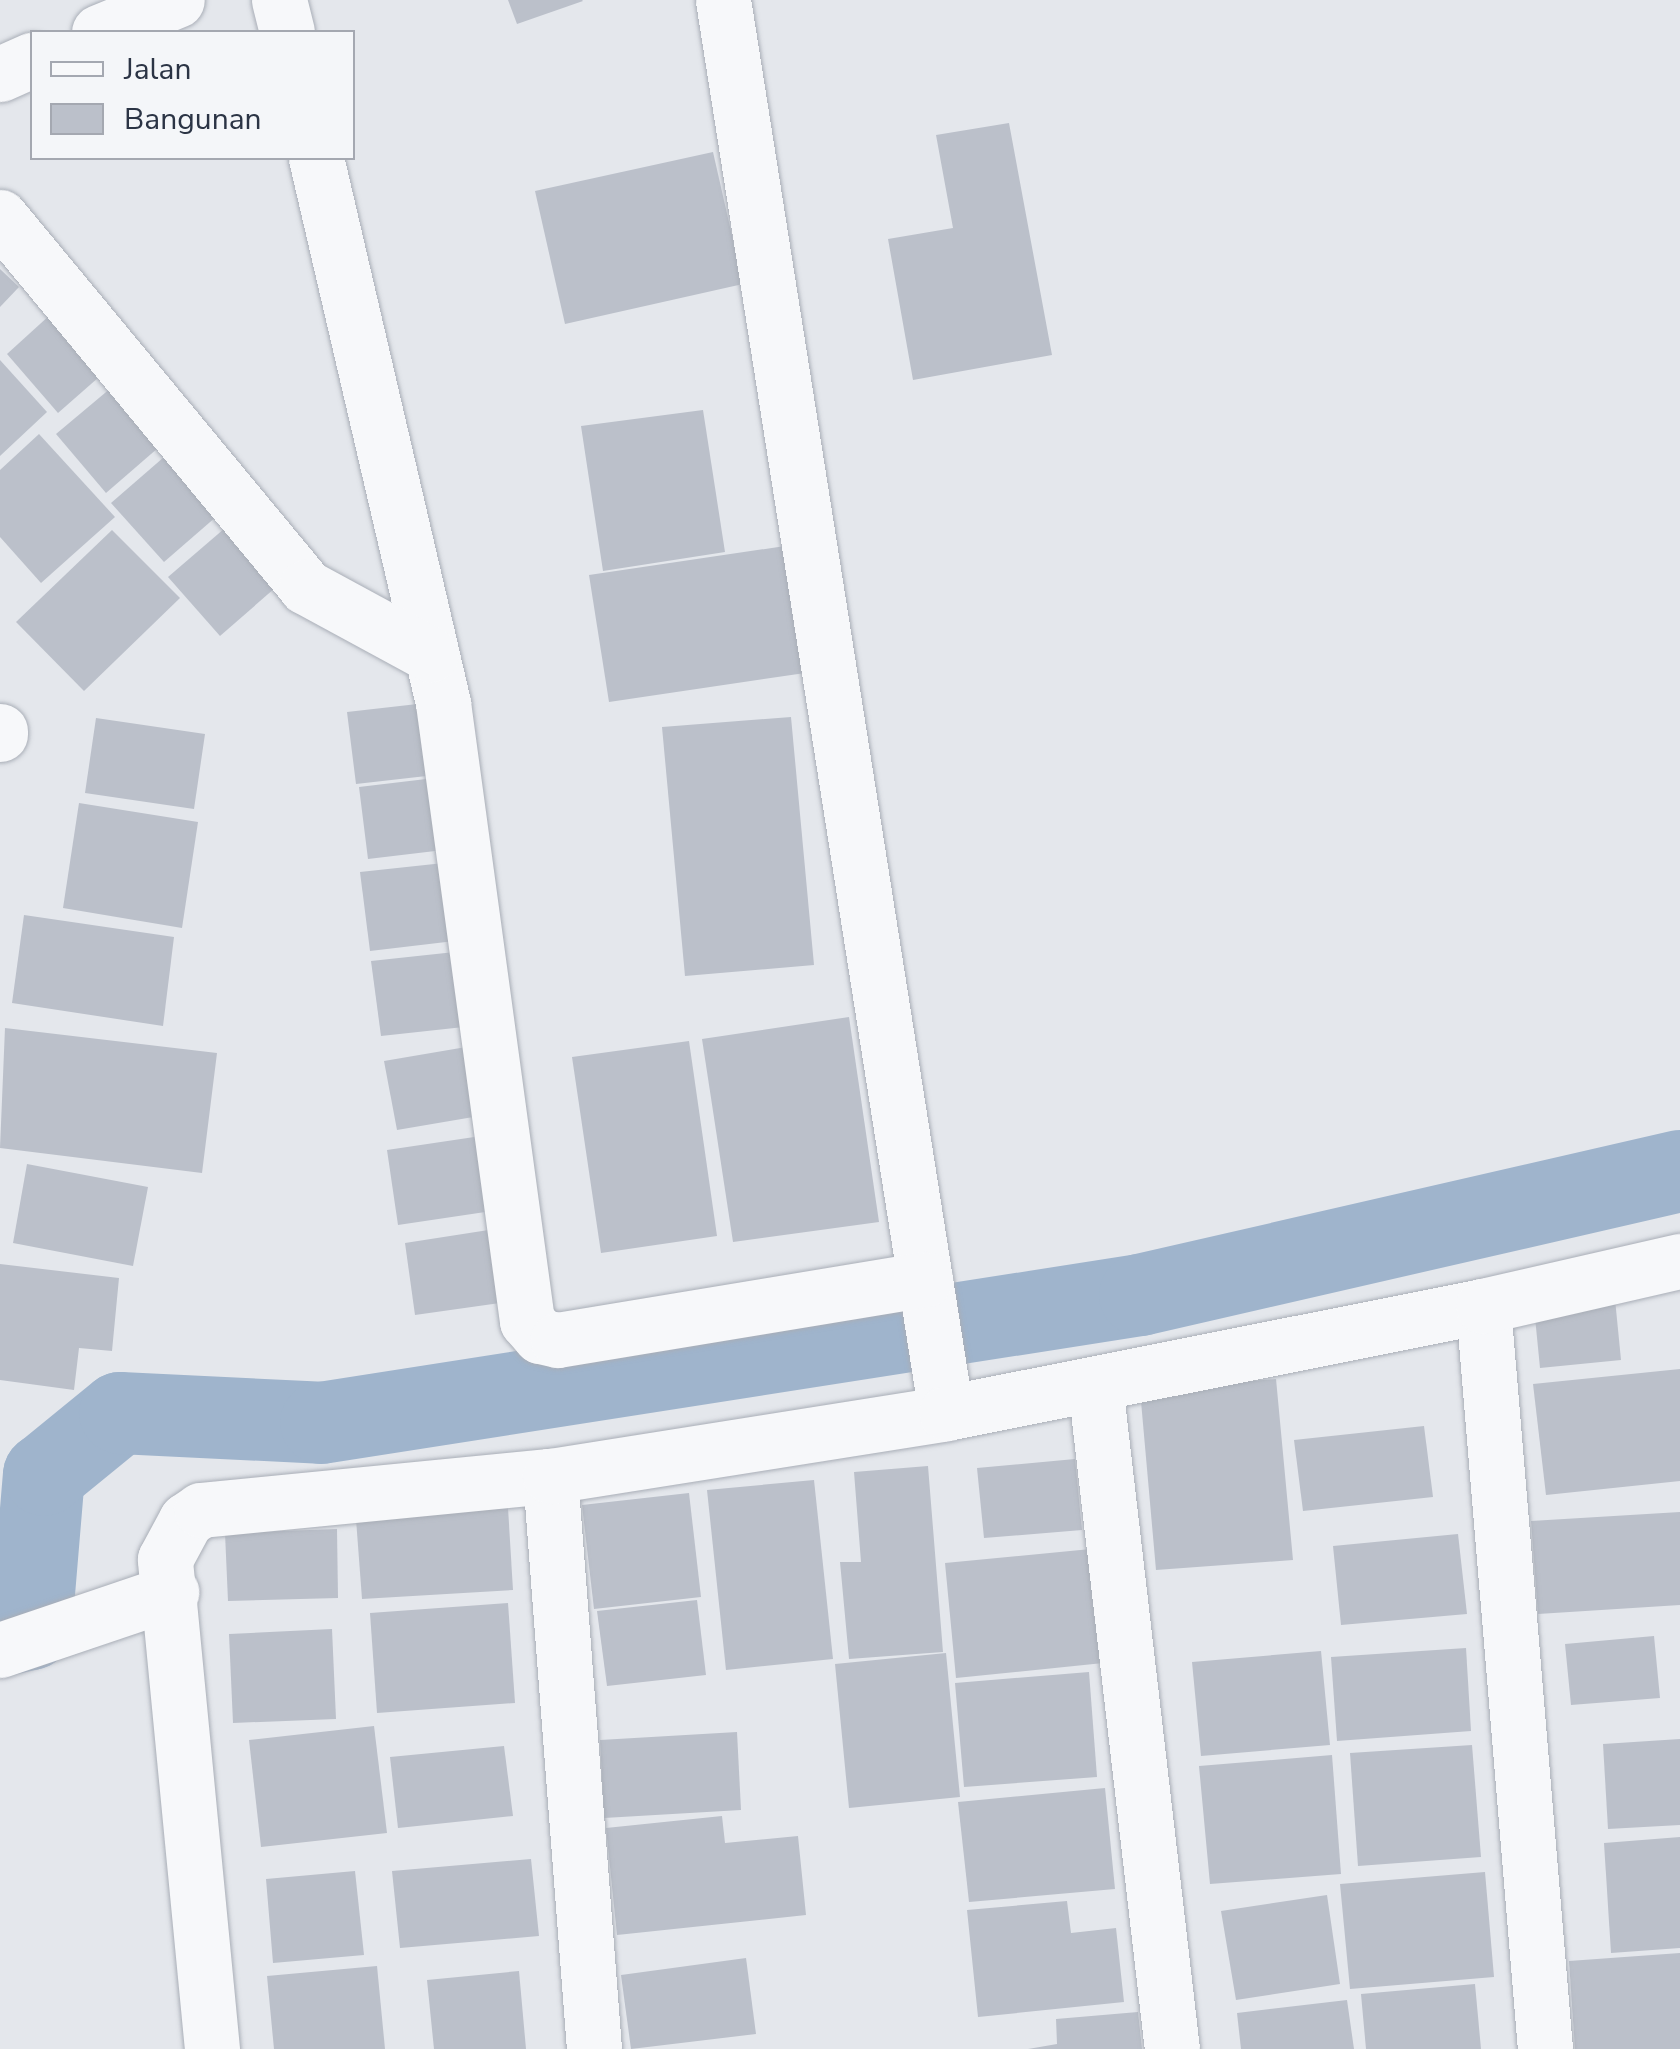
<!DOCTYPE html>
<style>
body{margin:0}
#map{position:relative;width:1680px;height:2049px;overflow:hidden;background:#e4e7ec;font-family:"Nunito Sans",sans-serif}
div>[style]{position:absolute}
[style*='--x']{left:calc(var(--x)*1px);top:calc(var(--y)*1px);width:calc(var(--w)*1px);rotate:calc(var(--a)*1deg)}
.canal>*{height:82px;margin:-41px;padding:0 41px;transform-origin:41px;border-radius:41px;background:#9fb4cc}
.building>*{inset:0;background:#bbc0ca}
.roads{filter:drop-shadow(0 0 2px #a9aeb7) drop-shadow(0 0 2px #a9aeb7)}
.street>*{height:55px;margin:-27.5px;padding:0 27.5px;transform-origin:27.5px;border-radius:27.5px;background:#f7f8fa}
span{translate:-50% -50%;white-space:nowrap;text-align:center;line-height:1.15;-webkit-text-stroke:10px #f4f6f9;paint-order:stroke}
.legend{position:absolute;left:30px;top:30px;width:325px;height:130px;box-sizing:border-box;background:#f4f6f9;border:2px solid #a4a8b1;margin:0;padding:12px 18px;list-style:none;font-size:30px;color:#2b3445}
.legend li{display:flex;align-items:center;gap:20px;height:50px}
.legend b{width:50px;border:2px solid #a4a8b1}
</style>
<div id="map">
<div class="canal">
<div style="--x:0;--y:1636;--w:32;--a:-13"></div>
<div style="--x:31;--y:1629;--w:155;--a:-85.2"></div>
<div style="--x:44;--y:1475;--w:98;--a:-39.2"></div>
<div style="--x:120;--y:1413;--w:201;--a:2.8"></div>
<div style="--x:321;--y:1423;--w:829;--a:-8.88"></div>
<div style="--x:1140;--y:1295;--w:554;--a:-12.93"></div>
</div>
<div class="building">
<div style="clip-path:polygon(508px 0,582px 0,583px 1px,517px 24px)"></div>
<div style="clip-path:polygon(1009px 123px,1052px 355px,913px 380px,888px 239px,953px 228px,936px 135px)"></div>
<div style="clip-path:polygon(713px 152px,743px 284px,565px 324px,535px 191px)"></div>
<div style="clip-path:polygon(0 269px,19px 287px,0 307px)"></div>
<div style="clip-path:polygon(62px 304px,115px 363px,58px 413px,7px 354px)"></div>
<div style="clip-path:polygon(0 360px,47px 412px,0 456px)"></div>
<div style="clip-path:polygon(124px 377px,173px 435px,106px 493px,56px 434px)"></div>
<div style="clip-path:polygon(703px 410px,725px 552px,603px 571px,581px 426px)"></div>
<div style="clip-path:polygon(39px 434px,115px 517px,41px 583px,0 537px,0 470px)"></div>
<div style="clip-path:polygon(179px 444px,232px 503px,164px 562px,111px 503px)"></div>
<div style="clip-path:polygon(239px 516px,290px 575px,220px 636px,168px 577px)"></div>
<div style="clip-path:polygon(112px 530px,180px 598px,84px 691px,16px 622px)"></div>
<div style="clip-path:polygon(785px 546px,805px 673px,609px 702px,589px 575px)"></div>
<div style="clip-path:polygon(435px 702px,444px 774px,356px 784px,347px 712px)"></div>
<div style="clip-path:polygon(791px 717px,814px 965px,685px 976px,662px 727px)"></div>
<div style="clip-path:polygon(96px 718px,205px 734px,194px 809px,85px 793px)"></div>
<div style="clip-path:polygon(443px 777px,452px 849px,368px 859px,359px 787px)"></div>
<div style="clip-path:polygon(79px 803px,198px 822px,182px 928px,63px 908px)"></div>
<div style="clip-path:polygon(453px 862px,463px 940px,370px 951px,360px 872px)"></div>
<div style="clip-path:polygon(24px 915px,174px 937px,163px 1026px,12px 1003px)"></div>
<div style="clip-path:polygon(464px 951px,473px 1026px,381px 1036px,371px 961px)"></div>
<div style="clip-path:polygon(849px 1017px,879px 1222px,733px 1242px,702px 1039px)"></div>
<div style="clip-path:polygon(5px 1028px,217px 1053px,202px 1173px,0 1148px)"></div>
<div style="clip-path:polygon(689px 1041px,717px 1236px,601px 1253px,572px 1057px)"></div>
<div style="clip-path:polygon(472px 1046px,485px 1115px,397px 1130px,384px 1061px)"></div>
<div style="clip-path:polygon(481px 1136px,492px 1211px,398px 1225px,387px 1150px)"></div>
<div style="clip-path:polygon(27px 1164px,148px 1187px,133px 1266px,13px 1243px)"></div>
<div style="clip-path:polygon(495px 1229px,507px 1302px,415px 1315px,405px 1243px)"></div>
<div style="clip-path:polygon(0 1264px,119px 1278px,112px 1351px,79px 1348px,74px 1390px,0 1380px)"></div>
<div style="clip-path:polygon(1615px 1299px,1621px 1360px,1540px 1368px,1534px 1307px)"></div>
<div style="clip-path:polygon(1680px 1369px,1680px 1481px,1546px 1495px,1533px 1384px)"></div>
<div style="clip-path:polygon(1276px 1379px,1293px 1560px,1156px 1570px,1140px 1390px)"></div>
<div style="clip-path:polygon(1424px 1426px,1433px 1497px,1303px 1511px,1294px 1440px)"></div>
<div style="clip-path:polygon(1075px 1459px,1082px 1530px,984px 1538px,977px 1468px)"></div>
<div style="clip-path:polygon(928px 1466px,943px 1652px,849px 1659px,840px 1562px,861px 1562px,854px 1472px)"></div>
<div style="clip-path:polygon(814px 1480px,833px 1659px,726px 1670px,707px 1490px)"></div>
<div style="clip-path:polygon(689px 1493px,701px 1597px,594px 1609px,582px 1505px)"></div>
<div style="clip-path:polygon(508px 1508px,513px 1590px,362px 1599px,356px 1519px)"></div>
<div style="clip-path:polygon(1680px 1512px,1680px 1605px,1538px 1614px,1531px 1521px)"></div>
<div style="clip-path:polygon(337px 1529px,338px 1598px,228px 1601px,225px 1533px)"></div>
<div style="clip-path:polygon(1458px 1534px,1467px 1614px,1341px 1625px,1333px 1546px)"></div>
<div style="clip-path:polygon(1101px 1548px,1113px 1662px,956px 1678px,945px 1563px)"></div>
<div style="clip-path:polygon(697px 1600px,706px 1675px,607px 1686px,597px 1611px)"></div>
<div style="clip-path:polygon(508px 1603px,515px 1703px,377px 1713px,370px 1613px)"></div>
<div style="clip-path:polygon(332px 1629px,336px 1719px,233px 1723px,229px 1634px)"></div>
<div style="clip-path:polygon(1654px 1636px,1660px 1698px,1571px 1705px,1565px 1644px)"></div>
<div style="clip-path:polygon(1466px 1648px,1471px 1731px,1337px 1741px,1331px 1657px)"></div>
<div style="clip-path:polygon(1321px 1651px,1330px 1745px,1201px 1756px,1192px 1662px)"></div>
<div style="clip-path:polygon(946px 1653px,960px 1797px,849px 1808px,835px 1664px)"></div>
<div style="clip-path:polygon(1089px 1672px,1097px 1777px,964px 1787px,955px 1683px)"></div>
<div style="clip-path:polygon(374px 1726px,387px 1833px,261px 1847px,249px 1740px)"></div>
<div style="clip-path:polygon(737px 1732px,741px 1810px,604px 1818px,600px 1740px)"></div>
<div style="clip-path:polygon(1680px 1739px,1680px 1825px,1608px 1829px,1603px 1744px)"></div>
<div style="clip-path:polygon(1472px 1745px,1481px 1857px,1358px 1866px,1350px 1753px)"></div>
<div style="clip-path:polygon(504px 1746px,513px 1816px,398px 1828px,390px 1757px)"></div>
<div style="clip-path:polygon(1332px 1755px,1341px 1874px,1210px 1884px,1199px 1766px)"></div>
<div style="clip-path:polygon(1105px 1788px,1115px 1889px,969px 1902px,958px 1802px)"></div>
<div style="clip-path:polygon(722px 1816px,725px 1843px,798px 1836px,806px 1915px,617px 1935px,606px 1828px)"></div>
<div style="clip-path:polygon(1680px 1837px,1680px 1948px,1611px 1953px,1604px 1843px)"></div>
<div style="clip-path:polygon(531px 1859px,539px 1936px,400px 1948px,392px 1871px)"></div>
<div style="clip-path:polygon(355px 1871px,364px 1955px,273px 1963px,266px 1879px)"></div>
<div style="clip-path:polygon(1485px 1872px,1494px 1977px,1350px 1989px,1340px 1884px)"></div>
<div style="clip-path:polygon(1327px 1895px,1340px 1984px,1236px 2000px,1221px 1911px)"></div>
<div style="clip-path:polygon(1067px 1901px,1071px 1933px,1116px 1928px,1124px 2002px,978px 2017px,967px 1910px)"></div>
<div style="clip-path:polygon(1680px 1953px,1680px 2049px,1575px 2049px,1569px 1961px)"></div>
<div style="clip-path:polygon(746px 1958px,756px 2034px,631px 2049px,621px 1975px)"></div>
<div style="clip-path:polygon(377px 1966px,385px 2049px,274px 2049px,267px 1976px)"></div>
<div style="clip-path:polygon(519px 1971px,526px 2049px,434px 2049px,427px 1980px)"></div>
<div style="clip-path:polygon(1475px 1984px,1481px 2049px,1366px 2049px,1361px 1994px)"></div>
<div style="clip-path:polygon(1347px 2000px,1354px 2049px,1241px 2049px,1237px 2013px)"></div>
<div style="clip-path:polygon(1138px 2012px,1142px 2049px,1028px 2049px,1057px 2044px,1056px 2019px)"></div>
</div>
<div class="roads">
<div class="street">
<div style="--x:279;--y:0;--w:33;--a:76"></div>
<div style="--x:723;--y:0;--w:1430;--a:81.03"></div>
<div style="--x:99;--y:32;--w:84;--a:-22.3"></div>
<div style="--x:0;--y:74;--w:35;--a:-24"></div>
<div style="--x:316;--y:158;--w:560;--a:76.88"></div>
<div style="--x:443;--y:703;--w:624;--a:82.26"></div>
<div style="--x:527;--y:1321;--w:20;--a:49"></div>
<div style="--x:540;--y:1336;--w:18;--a:13"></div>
<div style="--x:558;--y:1340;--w:372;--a:-9.4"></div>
<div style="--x:0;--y:217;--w:480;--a:50.4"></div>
<div style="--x:306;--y:587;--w:142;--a:28.5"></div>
<div style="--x:0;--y:731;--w:3;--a:90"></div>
<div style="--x:1483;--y:1306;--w:746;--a:85.23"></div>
<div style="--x:1095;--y:1385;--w:668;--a:83.39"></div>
<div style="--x:550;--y:1476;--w:575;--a:85.61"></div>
<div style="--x:0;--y:1650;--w:181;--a:-18.7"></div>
<div style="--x:212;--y:2049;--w:492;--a:-95.5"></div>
<div style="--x:165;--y:1559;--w:44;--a:-61.7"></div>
<div style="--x:186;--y:1520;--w:18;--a:-34"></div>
<div style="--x:201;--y:1510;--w:351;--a:-5.6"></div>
<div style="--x:550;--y:1476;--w:401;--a:-9"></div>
<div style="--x:946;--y:1413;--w:548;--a:-11.27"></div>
<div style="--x:1483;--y:1306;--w:202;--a:-12.9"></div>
</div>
</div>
<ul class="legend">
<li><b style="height:12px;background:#f7f8fa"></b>Jalan</li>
<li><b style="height:28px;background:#bbc0ca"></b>Bangunan</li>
</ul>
</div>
